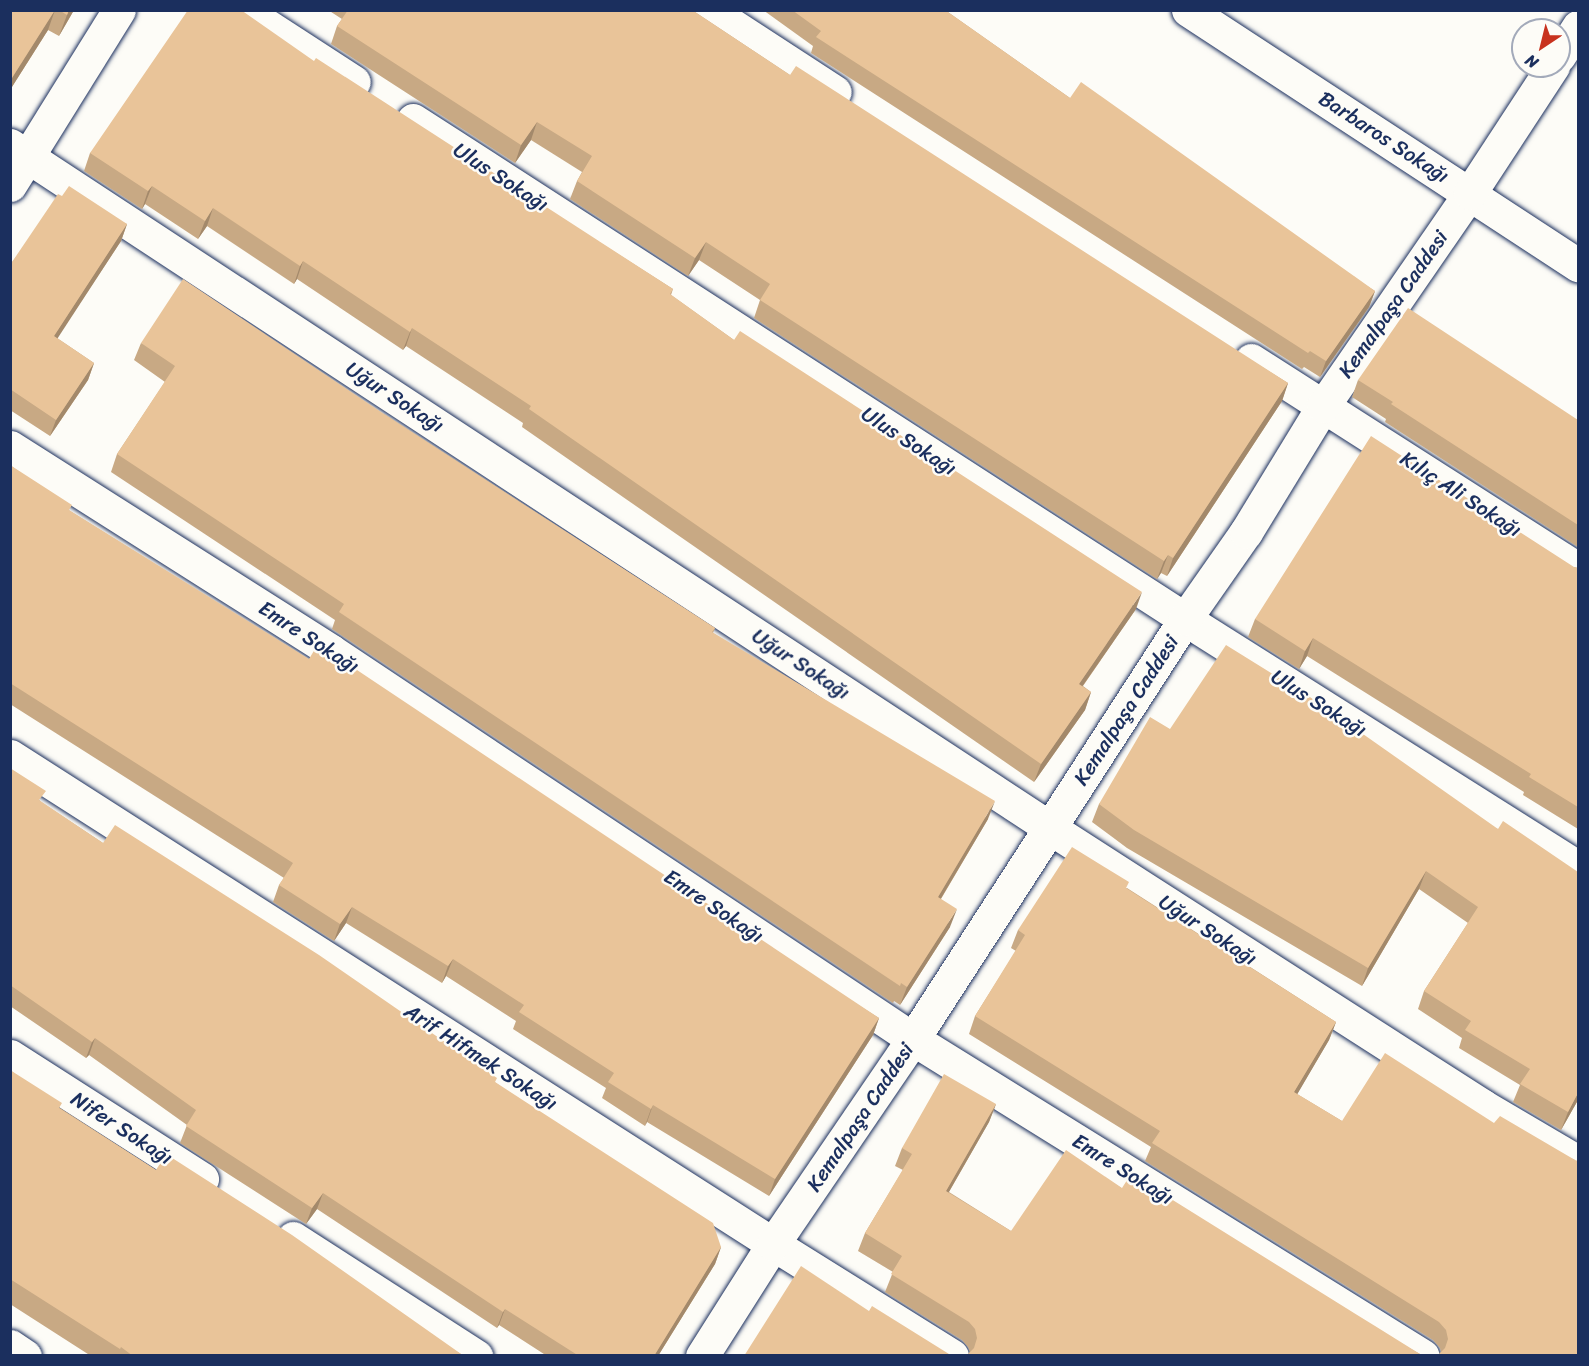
<!DOCTYPE html>
<meta charset="utf-8">
<style>
body{margin:0}
#map{position:relative;width:1589px;height:1366px;overflow:hidden;background:#fdfcf7;font-family:Sriracha,sans-serif}
div>[style]{position:absolute}
[style*='--x']{left:calc(var(--x)*1px);top:calc(var(--y)*1px);width:calc(var(--w)*1px);rotate:calc(var(--a)*1deg)}
.roads{filter:drop-shadow(0 0 2px #1b2f5e) drop-shadow(0 0 2px #1b2f5e)}
.street>*{height:33px;margin:-16.5px;padding:0 16.5px;transform-origin:16.5px;border-radius:16.5px;background:#fdfcf7}
.secondary>*{height:33px;margin:-16.5px;padding:0 16.5px;transform-origin:16.5px;border-radius:16.5px;background:#fdfcf7}
.wall>*{inset:0;background:#c8a984}
.shaded-wall>*{inset:0;background:#a3896b}
.building>*{inset:0;background:#e9c499}
span{translate:-50% -50%;white-space:nowrap;text-align:center;line-height:1.15;-webkit-text-stroke:5px #fdfcf7;paint-order:stroke}
.street-label{font-size:21px;color:#1b2f5e}
.frame{position:absolute;inset:0;border:12px solid #1b2f5e;pointer-events:none}
.north{position:absolute;left:1511px;top:18px;width:60px;height:60px;box-sizing:border-box;background:#fdfcf7;border:2px solid #a3aaba;border-radius:50%;rotate:215deg;font-size:16px;font-weight:700;line-height:24px;text-align:center;color:#1b2f5e}
.north::after{content:'';display:block;margin:auto;width:21px;height:27px;background:#c8321e;clip-path:polygon(50% 0,100% 100%,50% 72%,0 100%)}
</style>
<div id="map">
<div class="roads">
<div class="street">
<div style="--x:243;--y:10;--w:132;--a:33"></div>
<div style="--x:709;--y:10;--w:150;--a:33.1"></div>
<div style="--x:1188;--y:10;--w:466;--a:33.2"></div>
<div style="--x:413;--y:120;--w:919;--a:32.88"></div>
<div style="--x:1185;--y:619;--w:465;--a:32.3"></div>
<div style="--x:10;--y:145;--w:1244;--a:33.29"></div>
<div style="--x:1050;--y:828;--w:515;--a:32.7"></div>
<div style="--x:1483;--y:1106;--w:110;--a:30.5"></div>
<div style="--x:1251;--y:360;--w:388;--a:32.6"></div>
<div style="--x:10;--y:447;--w:380;--a:32.4"></div>
<div style="--x:331;--y:651;--w:699;--a:33.69"></div>
<div style="--x:913;--y:1039;--w:600;--a:31.86"></div>
<div style="--x:10;--y:756;--w:906;--a:32.6"></div>
<div style="--x:773;--y:1244;--w:211;--a:32"></div>
<div style="--x:10;--y:1056;--w:228;--a:32.6"></div>
<div style="--x:293;--y:1238;--w:218;--a:32.8"></div>
<div style="--x:10;--y:1346;--w:18;--a:34"></div>
</div>
<div class="secondary">
<div style="--x:1559;--y:56;--w:35;--a:-57"></div>
<div style="--x:10;--y:185;--w:206;--a:-58.1"></div>
<div style="--x:702;--y:1356;--w:133;--a:-57.6"></div>
<div style="--x:773;--y:1244;--w:248;--a:-55.7"></div>
<div style="--x:913;--y:1039;--w:500;--a:-57.07"></div>
<div style="--x:1185;--y:619;--w:106;--a:-55"></div>
<div style="--x:1246;--y:532;--w:148;--a:-58.6"></div>
<div style="--x:1323;--y:406;--w:259;--a:-55.4"></div>
<div style="--x:1470;--y:193;--w:152;--a:-56.8"></div>
</div>
</div>
<div class="wall">
<div style="clip-path:polygon(10px 10px,74px 10px,59px 36px,48px 30px,10px 90px)"></div>
<div style="clip-path:polygon(328px 10px,692px 10px,790px 75px,1288px 383px,1282px 401px,1167px 576px,1161px 573px,1157px 579px,754px 318px,760px 300px,699px 260px,688px 276px,570px 199px,577px 181px,582px 172px,531px 140px,515px 163px,331px 44px,337px 26px,342px 19px)"></div>
<div style="clip-path:polygon(763px 10px,945px 10px,1070px 98px,1375px 291px,1369px 307px,1320px 377px,1304px 367px,1302px 369px,811px 53px,813px 46px)"></div>
<div style="clip-path:polygon(314px 61px,673px 289px,671px 295px,734px 340px,1136px 609px,1083px 686px,1091px 692px,1085px 710px,1034px 782px,522px 427px,523px 423px,406px 346px,403px 350px,297px 279px,294px 284px,207px 226px,198px 239px,145px 204px,142px 209px,84px 171px,90px 153px)"></div>
<div style="clip-path:polygon(62px 196px,127px 224px,121px 241px,57px 338px,94px 363px,88px 380px,50px 436px,10px 410px,10px 265px)"></div>
<div style="clip-path:polygon(141px 343px,384px 414px,715px 628px,713px 633px,988px 819px,941px 899px,950px 927px,900px 1005px,894px 1001px,893px 1003px,332px 629px,335px 620px,111px 472px,117px 454px,165px 382px,134px 360px)"></div>
<div style="clip-path:polygon(1358px 380px,1578px 420px,1578px 547px,1385px 422px,1386px 419px,1352px 397px)"></div>
<div style="clip-path:polygon(10px 465px,70px 511px,879px 1018px,873px 1035px,769px 1196px,647px 1122px,645px 1126px,602px 1098px,606px 1088px,513px 1029px,516px 1021px,446px 976px,442px 983px,346px 923px,334px 941px,273px 902px,279px 885px,284px 878px,10px 704px)"></div>
<div style="clip-path:polygon(1574px 567px,1578px 568px,1578px 829px,1523px 795px,1524px 792px,1307px 656px,1299px 669px,1248px 637px,1255px 619px)"></div>
<div style="clip-path:polygon(1170px 729px,1498px 829px,1578px 1100px,1561px 1130px,1513px 1102px,1520px 1085px,1459px 1048px,1462px 1038px,1418px 1009px,1424px 991px,1468px 923px,1419px 889px,1362px 986px,1127px 848px,1092px 822px,1099px 804px)"></div>
<div style="clip-path:polygon(10px 768px,41px 802px,103px 843px,496px 1083px,721px 1247px,715px 1264px,658px 1356px,547px 1356px,499px 1325px,497px 1328px,317px 1209px,306px 1224px,180px 1143px,187px 1125px,89px 1055px,86px 1058px,10px 1006px)"></div>
<div style="clip-path:polygon(1127px 888px,1336px 1022px,1329px 1040px,1297px 1094px,1342px 1121px,1494px 1123px,1575px 1160px,1578px 1356px,1438px 1355px,1441px 1352px,1440px 1348px,1433px 1340px,1145px 1161px,1151px 1147px,969px 1034px,975px 1016px,1016px 951px,1011px 948px,1018px 930px)"></div>
<div style="clip-path:polygon(10px 1070px,60px 1108px,156px 1170px,464px 1356px,91px 1356px,10px 1304px)"></div>
<div style="clip-path:polygon(996px 1104px,989px 1122px,949px 1192px,1011px 1231px,1122px 1188px,1420px 1354px,967px 1355px,970px 1352px,968px 1347px,962px 1340px,885px 1292px,893px 1272px,858px 1251px,865px 1233px,903px 1170px,895px 1166px,902px 1148px)"></div>
</div>
<div class="shaded-wall">
<div style="clip-path:polygon(55px 10px,48px 30px,10px 90px,10px 81px)"></div>
<div style="clip-path:polygon(69px 10px,74px 10px,59px 36px,67px 15px)"></div>
<div style="clip-path:polygon(537px 122px,531px 140px,515px 163px,521px 145px)"></div>
<div style="clip-path:polygon(152px 186px,145px 204px,142px 209px,148px 191px)"></div>
<div style="clip-path:polygon(213px 208px,207px 226px,198px 239px,205px 221px)"></div>
<div style="clip-path:polygon(127px 224px,121px 241px,48px 353px,54px 336px)"></div>
<div style="clip-path:polygon(706px 242px,699px 260px,688px 276px,695px 258px)"></div>
<div style="clip-path:polygon(303px 261px,297px 279px,294px 284px,300px 266px)"></div>
<div style="clip-path:polygon(1375px 291px,1369px 307px,1320px 377px,1326px 361px)"></div>
<div style="clip-path:polygon(412px 328px,406px 346px,403px 350px,410px 332px)"></div>
<div style="clip-path:polygon(94px 363px,88px 380px,50px 436px,56px 420px)"></div>
<div style="clip-path:polygon(1288px 383px,1282px 401px,1167px 576px,1173px 558px)"></div>
<div style="clip-path:polygon(1168px 555px,1161px 573px,1157px 579px,1164px 561px)"></div>
<div style="clip-path:polygon(1142px 592px,1136px 609px,1072px 701px,1079px 684px)"></div>
<div style="clip-path:polygon(1313px 638px,1307px 656px,1299px 669px,1305px 651px)"></div>
<div style="clip-path:polygon(1091px 692px,1085px 710px,1034px 782px,1041px 764px)"></div>
<div style="clip-path:polygon(995px 801px,988px 819px,931px 915px,938px 897px)"></div>
<div style="clip-path:polygon(1426px 871px,1419px 889px,1362px 986px,1368px 968px)"></div>
<div style="clip-path:polygon(352px 907px,346px 923px,334px 941px,340px 924px)"></div>
<div style="clip-path:polygon(957px 909px,950px 927px,900px 1005px,907px 987px)"></div>
<div style="clip-path:polygon(453px 959px,446px 976px,442px 983px,448px 966px)"></div>
<div style="clip-path:polygon(879px 1018px,873px 1035px,769px 1196px,775px 1179px)"></div>
<div style="clip-path:polygon(1336px 1022px,1329px 1040px,1288px 1110px,1294px 1092px)"></div>
<div style="clip-path:polygon(95px 1038px,89px 1055px,86px 1058px,92px 1042px)"></div>
<div style="clip-path:polygon(1578px 1093px,1578px 1100px,1561px 1130px,1568px 1112px)"></div>
<div style="clip-path:polygon(996px 1104px,989px 1122px,939px 1209px,946px 1191px)"></div>
<div style="clip-path:polygon(653px 1105px,647px 1122px,645px 1126px,651px 1109px)"></div>
<div style="clip-path:polygon(323px 1193px,317px 1209px,306px 1224px,312px 1208px)"></div>
<div style="clip-path:polygon(721px 1247px,715px 1264px,658px 1356px,654px 1356px)"></div>
<div style="clip-path:polygon(505px 1309px,499px 1325px,497px 1328px,503px 1312px)"></div>
</div>
<div class="building">
<div style="clip-path:polygon(10px 10px,55px 10px,10px 81px)"></div>
<div style="clip-path:polygon(59px 10px,69px 10px,67px 15px)"></div>
<div style="clip-path:polygon(188px 10px,241px 10px,314px 61px,316px 58px,673px 289px,670px 294px,734px 340px,740px 331px,1142px 592px,1079px 684px,1091px 692px,1041px 764px,529px 409px,531px 406px,412px 328px,410px 332px,303px 261px,300px 266px,213px 208px,205px 221px,152px 186px,148px 191px,90px 153px)"></div>
<div style="clip-path:polygon(348px 10px,692px 10px,790px 75px,796px 66px,1288px 383px,1173px 558px,1168px 555px,1164px 561px,760px 300px,770px 284px,706px 242px,695px 258px,577px 181px,592px 156px,537px 122px,521px 145px,337px 26px)"></div>
<div style="clip-path:polygon(792px 10px,945px 10px,1070px 98px,1081px 82px,1375px 291px,1326px 361px,1310px 351px,1308px 353px,816px 37px,821px 31px)"></div>
<div style="clip-path:polygon(69px 186px,127px 224px,54px 336px,94px 363px,56px 420px,10px 389px,10px 265px,58px 194px,62px 196px)"></div>
<div style="clip-path:polygon(183px 279px,384px 414px,715px 628px,712px 632px,995px 801px,938px 897px,957px 909px,907px 987px,901px 983px,900px 986px,339px 612px,344px 604px,117px 454px,175px 366px,141px 343px)"></div>
<div style="clip-path:polygon(1408px 308px,1578px 420px,1578px 525px,1391px 404px,1393px 402px,1358px 380px)"></div>
<div style="clip-path:polygon(1371px 436px,1574px 567px,1578px 568px,1578px 807px,1529px 777px,1531px 774px,1313px 638px,1305px 651px,1255px 619px)"></div>
<div style="clip-path:polygon(10px 465px,72px 505px,69px 510px,309px 659px,318px 644px,879px 1018px,775px 1179px,653px 1105px,651px 1109px,608px 1082px,614px 1073px,519px 1012px,524px 1005px,453px 959px,448px 966px,352px 907px,340px 924px,279px 885px,293px 863px,10px 683px)"></div>
<div style="clip-path:polygon(1226px 645px,1313px 699px,1498px 829px,1503px 821px,1578px 872px,1578px 1093px,1568px 1112px,1520px 1084px,1530px 1069px,1465px 1030px,1471px 1021px,1424px 991px,1478px 907px,1426px 871px,1368px 968px,1134px 830px,1099px 804px,1150px 717px,1170px 729px)"></div>
<div style="clip-path:polygon(10px 768px,46px 791px,39px 800px,103px 843px,115px 825px,319px 955px,497px 1078px,495px 1082px,713px 1223px,721px 1247px,654px 1356px,579px 1356px,505px 1309px,503px 1312px,323px 1193px,312px 1208px,186px 1126px,196px 1110px,95px 1038px,92px 1042px,10px 985px)"></div>
<div style="clip-path:polygon(1072px 847px,1129px 882px,1126px 888px,1336px 1022px,1294px 1092px,1342px 1121px,1385px 1053px,1494px 1123px,1500px 1116px,1575px 1160px,1578px 1161px,1578px 1356px,1434px 1356px,1438px 1355px,1445px 1348px,1448px 1339px,1446px 1330px,1439px 1322px,1152px 1143px,1160px 1131px,975px 1016px,1025px 935px,1018px 930px)"></div>
<div style="clip-path:polygon(10px 1070px,62px 1103px,59px 1108px,156px 1170px,166px 1154px,292px 1235px,464px 1356px,133px 1356px,121px 1347px,120px 1349px,10px 1279px)"></div>
<div style="clip-path:polygon(944px 1074px,996px 1104px,946px 1191px,1011px 1231px,1066px 1150px,1122px 1188px,1131px 1174px,1420px 1354px,1425px 1356px,963px 1356px,967px 1355px,974px 1348px,977px 1338px,975px 1329px,969px 1322px,891px 1274px,902px 1256px,865px 1233px,912px 1154px,902px 1148px)"></div>
<div style="clip-path:polygon(801px 1266px,869px 1311px,872px 1306px,949px 1354px,955px 1356px,744px 1356px)"></div>
</div>
<div class="street-label">
<span style="left:1384px;top:137px;rotate:33deg">Barbaros Sokağı</span>
<span style="left:501px;top:177px;rotate:33deg">Ulus Sokağı</span>
<span style="left:1393px;top:304px;rotate:-55deg">Kemalpaşa Caddesi</span>
<span style="left:395px;top:397px;rotate:33deg">Uğur Sokağı</span>
<span style="left:909px;top:441px;rotate:33deg">Ulus Sokağı</span>
<span style="left:1461px;top:494px;rotate:33deg">Kılıç Ali Sokağı</span>
<span style="left:309px;top:637px;rotate:33deg">Emre Sokağı</span>
<span style="left:801px;top:664px;rotate:33deg">Uğur Sokağı</span>
<span style="left:1319px;top:703px;rotate:32deg">Ulus Sokağı</span>
<span style="left:1126px;top:710px;rotate:-57deg">Kemalpaşa Caddesi</span>
<span style="left:714px;top:906px;rotate:34deg">Emre Sokağı</span>
<span style="left:1208px;top:930px;rotate:33deg">Uğur Sokağı</span>
<span style="left:481px;top:1057px;rotate:33deg">Arif Hifmek Sokağı</span>
<span style="left:860px;top:1117px;rotate:-56deg">Kemalpaşa Caddesi</span>
<span style="left:122px;top:1128px;rotate:33deg">Nifer Sokağı</span>
<span style="left:1123px;top:1169px;rotate:32deg">Emre Sokağı</span>
</div>
<div class="frame"></div>
<div class="north">N</div>
</div>
